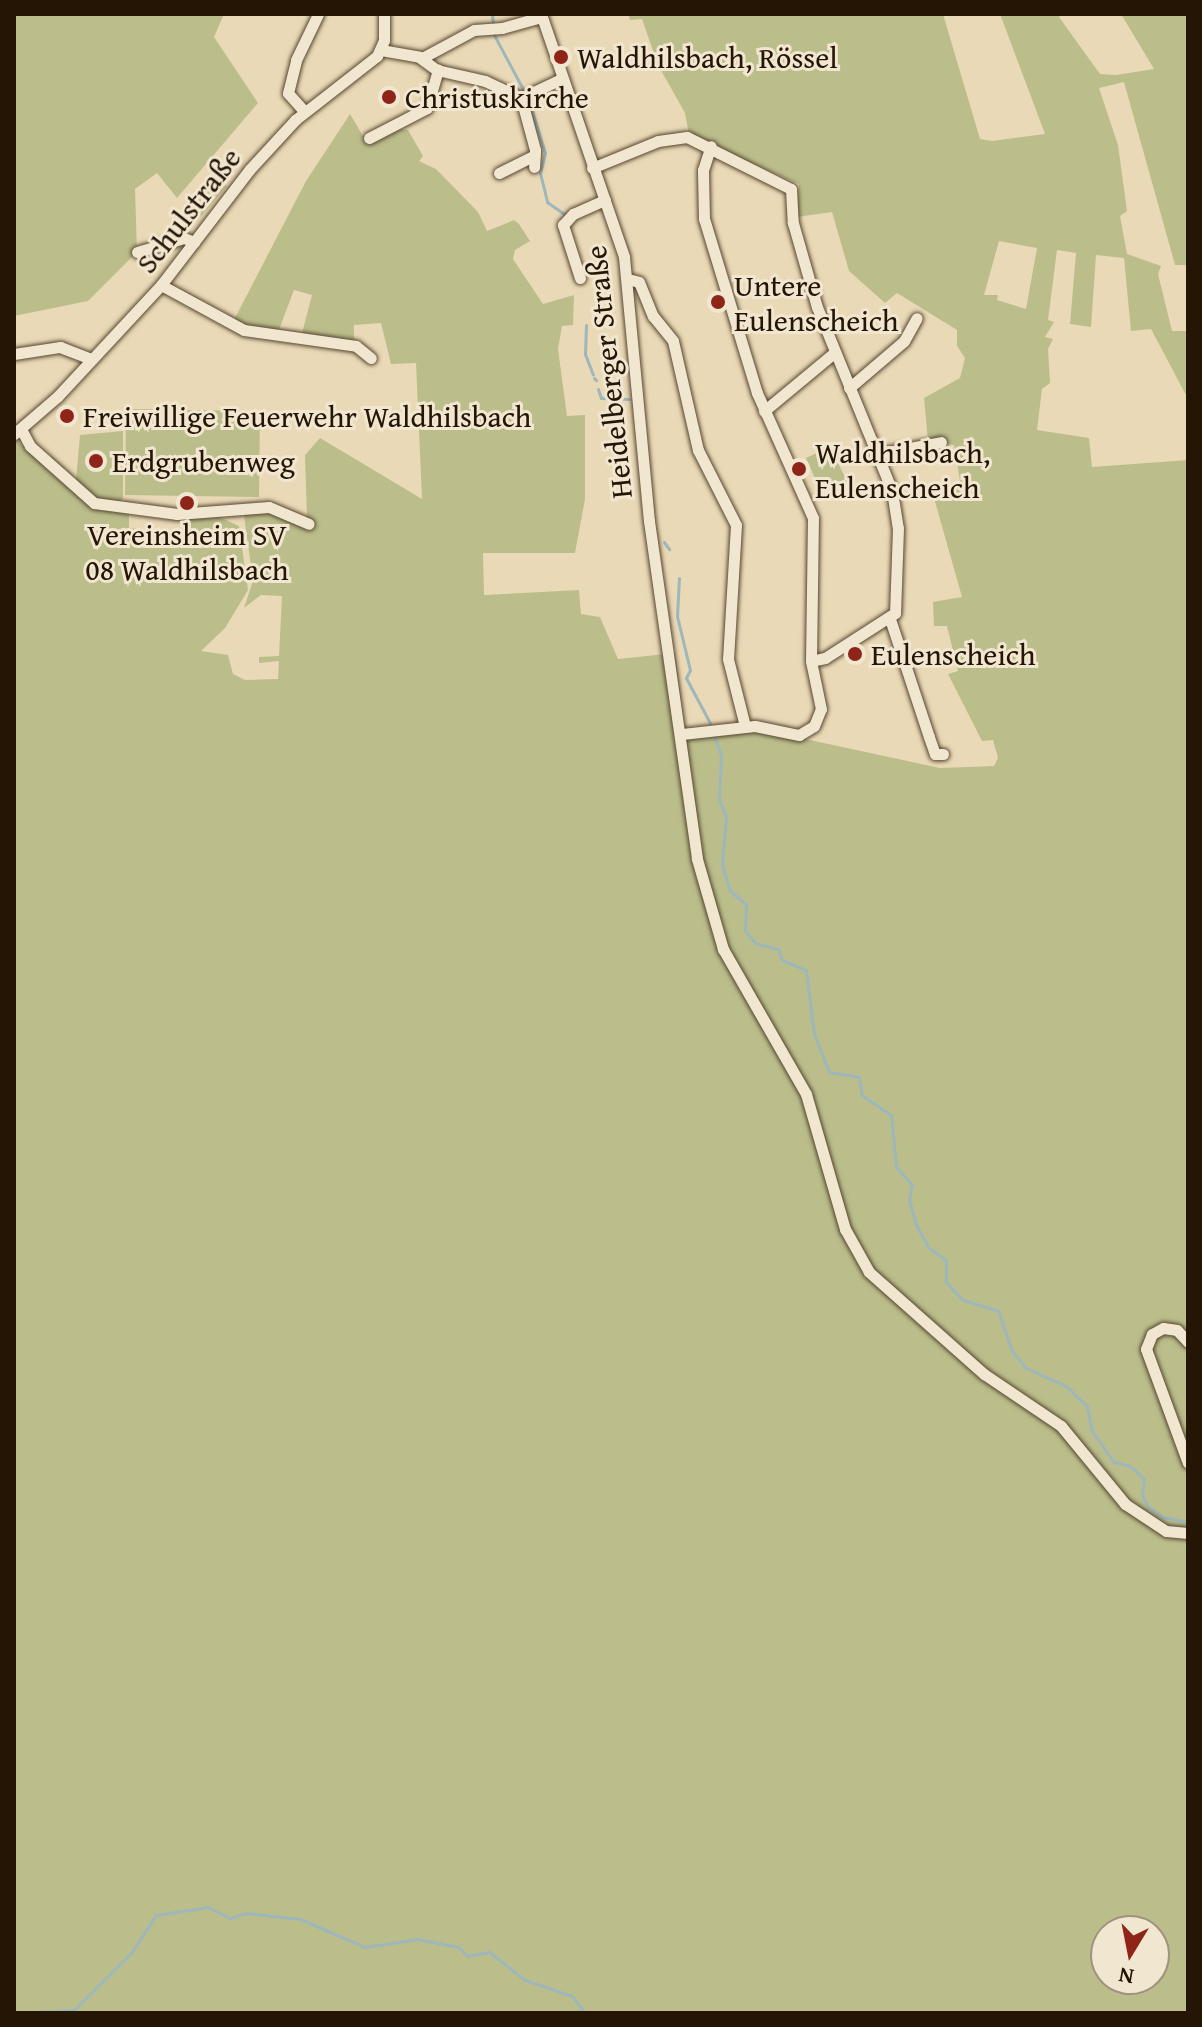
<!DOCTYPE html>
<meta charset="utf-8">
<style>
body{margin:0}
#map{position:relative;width:1202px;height:2027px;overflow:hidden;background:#ead9b6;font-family:"Gentium Book Plus",serif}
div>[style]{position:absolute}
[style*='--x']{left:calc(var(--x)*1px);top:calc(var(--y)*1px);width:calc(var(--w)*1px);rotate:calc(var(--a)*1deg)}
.green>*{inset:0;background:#bbbe8b}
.stream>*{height:3px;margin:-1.5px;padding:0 1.5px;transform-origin:1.5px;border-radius:1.5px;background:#9eb7ba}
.roads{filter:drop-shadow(0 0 2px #564630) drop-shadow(0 0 2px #564630)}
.minor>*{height:11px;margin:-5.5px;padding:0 5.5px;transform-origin:5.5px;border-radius:5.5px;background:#f1e6d0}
.dots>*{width:22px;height:22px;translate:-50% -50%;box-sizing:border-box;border:4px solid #f1e6d0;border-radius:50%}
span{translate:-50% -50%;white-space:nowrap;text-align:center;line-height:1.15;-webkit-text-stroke:6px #f1e6d0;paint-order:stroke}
.poi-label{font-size:30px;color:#251504}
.left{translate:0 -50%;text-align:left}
.street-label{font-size:30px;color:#251504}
.frame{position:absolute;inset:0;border:16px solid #251504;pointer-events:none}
.north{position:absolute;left:1090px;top:1915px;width:80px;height:80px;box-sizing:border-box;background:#f1e6d0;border:2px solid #9f927e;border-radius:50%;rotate:190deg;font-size:22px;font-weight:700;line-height:32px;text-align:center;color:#251504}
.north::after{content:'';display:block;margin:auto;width:28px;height:36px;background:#8f2418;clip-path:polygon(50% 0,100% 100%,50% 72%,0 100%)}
</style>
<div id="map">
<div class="green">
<div style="clip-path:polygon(14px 14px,224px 14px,214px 37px,258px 103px,177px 198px,157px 173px,135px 189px,137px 252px,88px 301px,14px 316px)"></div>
<div style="clip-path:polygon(evenodd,628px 14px,943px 14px,980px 139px,992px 141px,1045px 134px,1000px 14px,1063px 14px,1059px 17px,1100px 74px,1116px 75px,1154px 69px,1121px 14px,1188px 14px,1188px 265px,1175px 265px,1124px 82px,1099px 88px,1118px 145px,1127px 211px,1120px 216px,1127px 254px,1161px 266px,1158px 274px,1172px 331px,1188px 331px,1188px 399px,1151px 329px,1131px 331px,1124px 258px,1096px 255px,1091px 327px,1070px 324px,1076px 253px,1057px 250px,1048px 320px,1054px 322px,1045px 337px,1053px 339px,1048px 349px,1050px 383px,1042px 389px,1037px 430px,1089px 438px,1092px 467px,1188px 460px,1188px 2013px,14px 2013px,14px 438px,87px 504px,129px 514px,129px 528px,183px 533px,191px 529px,190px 517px,217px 516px,239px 526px,248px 590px,225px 628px,201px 651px,228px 655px,233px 674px,245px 680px,278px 679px,279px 661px,259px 663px,259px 657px,279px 656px,282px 596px,261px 595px,244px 608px,253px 581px,244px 516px,258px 509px,307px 519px,305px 455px,320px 438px,422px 499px,416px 363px,391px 364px,381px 323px,354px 325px,354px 340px,301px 337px,312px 295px,294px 290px,277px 335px,233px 322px,306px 181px,350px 114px,363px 136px,388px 127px,408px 130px,423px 156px,419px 161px,436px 169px,478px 212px,487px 231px,514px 220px,519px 224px,530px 241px,515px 250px,513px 259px,543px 304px,574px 295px,573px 325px,562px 326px,558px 349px,567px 416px,585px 415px,585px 499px,575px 553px,483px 553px,484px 595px,579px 590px,581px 614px,600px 617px,618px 659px,675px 653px,685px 729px,745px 726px,940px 768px,994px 766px,998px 758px,993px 740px,982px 741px,948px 674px,958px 671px,947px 626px,934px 626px,933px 602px,962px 597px,932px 491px,961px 487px,954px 445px,928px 441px,924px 398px,960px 378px,965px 358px,957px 346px,957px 330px,897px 293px,885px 303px,849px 271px,832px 212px,797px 217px,799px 184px,689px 135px,685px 113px,658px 65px,642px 19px,630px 20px,628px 14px,999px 241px,1037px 248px,1026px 309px,997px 300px,998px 295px,984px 295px,999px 241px,628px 14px,1106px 1931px,1154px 1931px,1154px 1979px,1106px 1979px,1106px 1931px)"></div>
<div style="clip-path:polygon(215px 176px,227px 186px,192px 227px,185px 216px)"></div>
<div style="clip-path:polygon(126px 409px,260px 411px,259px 497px,125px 495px)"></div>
<div style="clip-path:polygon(123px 431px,123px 498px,117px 505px,80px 492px,50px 460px,52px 456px,76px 480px,80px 435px)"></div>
<div style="clip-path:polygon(830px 447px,849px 485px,817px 483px,806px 458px)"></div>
</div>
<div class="stream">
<div style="--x:492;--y:14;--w:11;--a:85"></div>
<div style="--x:493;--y:33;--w:68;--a:61.9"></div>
<div style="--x:529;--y:101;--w:54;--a:72.9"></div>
<div style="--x:545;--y:153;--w:21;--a:104"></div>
<div style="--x:540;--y:173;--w:30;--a:76"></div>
<div style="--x:547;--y:202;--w:24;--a:35"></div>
<div style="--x:586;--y:325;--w:29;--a:92"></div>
<div style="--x:585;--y:354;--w:22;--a:69"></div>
<div style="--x:594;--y:378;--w:3;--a:45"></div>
<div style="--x:598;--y:389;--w:9;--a:72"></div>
<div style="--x:601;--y:398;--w:28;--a:2"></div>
<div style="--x:664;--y:542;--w:9;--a:54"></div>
<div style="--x:679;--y:578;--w:38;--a:93"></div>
<div style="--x:677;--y:616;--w:56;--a:76.5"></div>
<div style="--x:690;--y:670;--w:9;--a:117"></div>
<div style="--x:686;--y:678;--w:51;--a:61.9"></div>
<div style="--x:714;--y:735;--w:21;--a:71"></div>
<div style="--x:721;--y:755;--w:45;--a:92.5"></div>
<div style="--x:719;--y:800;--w:17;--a:66"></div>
<div style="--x:726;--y:816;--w:49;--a:94.7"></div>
<div style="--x:722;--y:865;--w:27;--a:73"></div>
<div style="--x:730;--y:891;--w:21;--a:39"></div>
<div style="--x:746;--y:904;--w:26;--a:92"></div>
<div style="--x:745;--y:930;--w:16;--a:52"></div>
<div style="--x:755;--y:943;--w:24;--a:15"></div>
<div style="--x:778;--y:949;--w:12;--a:70"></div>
<div style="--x:782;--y:960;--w:26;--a:23"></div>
<div style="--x:806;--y:970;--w:64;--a:82.9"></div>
<div style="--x:814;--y:1034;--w:41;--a:68.5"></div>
<div style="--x:829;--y:1072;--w:30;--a:9"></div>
<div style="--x:859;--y:1077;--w:18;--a:81"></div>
<div style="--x:862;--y:1095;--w:35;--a:35"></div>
<div style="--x:891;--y:1115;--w:52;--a:84.5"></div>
<div style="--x:896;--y:1167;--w:24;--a:48"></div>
<div style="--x:912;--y:1185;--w:15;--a:101"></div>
<div style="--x:909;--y:1200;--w:26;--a:74"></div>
<div style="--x:916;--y:1225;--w:25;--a:61"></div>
<div style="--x:928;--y:1247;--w:22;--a:36"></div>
<div style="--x:946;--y:1260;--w:22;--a:90"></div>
<div style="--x:946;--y:1282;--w:25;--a:47"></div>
<div style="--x:963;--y:1300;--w:37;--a:17"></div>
<div style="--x:998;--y:1311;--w:42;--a:70.7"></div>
<div style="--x:1012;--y:1351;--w:22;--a:51"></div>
<div style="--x:1026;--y:1368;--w:44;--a:24.2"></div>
<div style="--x:1066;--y:1386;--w:29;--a:44"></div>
<div style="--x:1087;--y:1406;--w:25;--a:79"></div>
<div style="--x:1092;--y:1431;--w:38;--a:55"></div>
<div style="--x:1114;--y:1462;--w:16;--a:14"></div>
<div style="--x:1130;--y:1466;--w:19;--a:43"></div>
<div style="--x:1144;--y:1479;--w:16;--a:97"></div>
<div style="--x:1142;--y:1495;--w:13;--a:63"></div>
<div style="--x:1148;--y:1507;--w:18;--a:34"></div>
<div style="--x:1163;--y:1517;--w:25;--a:11"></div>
<div style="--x:14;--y:2013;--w:60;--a:-2.9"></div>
<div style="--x:74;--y:2010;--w:81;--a:-45"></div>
<div style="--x:131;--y:1953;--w:45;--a:-56.7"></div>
<div style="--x:156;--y:1915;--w:53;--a:-8.7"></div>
<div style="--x:208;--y:1907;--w:25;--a:27"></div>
<div style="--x:230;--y:1918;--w:18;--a:-16"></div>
<div style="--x:247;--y:1913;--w:53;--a:6.5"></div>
<div style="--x:300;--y:1919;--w:71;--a:23.3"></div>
<div style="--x:365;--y:1947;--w:54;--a:-8.6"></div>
<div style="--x:418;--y:1939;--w:41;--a:11.3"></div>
<div style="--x:458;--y:1947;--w:13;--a:42"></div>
<div style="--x:468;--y:1956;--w:21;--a:-11"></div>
<div style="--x:489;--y:1952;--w:46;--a:37.9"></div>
<div style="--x:525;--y:1980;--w:50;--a:18.8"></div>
<div style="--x:572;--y:1996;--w:21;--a:53"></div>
</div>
<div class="roads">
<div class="minor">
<div style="--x:541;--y:14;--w:257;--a:71.1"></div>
<div style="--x:624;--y:257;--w:265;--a:84.6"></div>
<div style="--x:649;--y:521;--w:341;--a:81.9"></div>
<div style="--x:697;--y:859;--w:94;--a:73.9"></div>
<div style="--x:723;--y:949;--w:167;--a:60.2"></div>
<div style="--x:806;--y:1094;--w:141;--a:73.9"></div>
<div style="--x:845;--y:1229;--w:49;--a:60.8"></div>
<div style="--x:869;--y:1272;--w:154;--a:41.6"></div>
<div style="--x:984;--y:1374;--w:93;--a:34"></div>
<div style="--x:1061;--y:1426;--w:101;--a:50.6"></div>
<div style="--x:1125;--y:1504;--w:49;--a:33.4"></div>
<div style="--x:1166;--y:1531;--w:22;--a:5"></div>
<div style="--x:381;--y:50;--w:39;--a:10"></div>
<div style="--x:419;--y:57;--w:22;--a:36"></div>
<div style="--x:437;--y:70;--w:49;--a:12.9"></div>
<div style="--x:485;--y:81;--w:40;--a:25"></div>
<div style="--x:521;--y:98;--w:44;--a:-25.4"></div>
<div style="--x:422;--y:58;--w:59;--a:-28.3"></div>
<div style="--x:474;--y:30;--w:28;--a:-4"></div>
<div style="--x:502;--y:28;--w:41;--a:-15.8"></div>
<div style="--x:521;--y:98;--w:54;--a:74.9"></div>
<div style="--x:535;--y:150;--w:17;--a:93"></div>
<div style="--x:304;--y:111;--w:24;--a:-132"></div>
<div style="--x:288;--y:93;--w:34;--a:-76"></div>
<div style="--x:296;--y:60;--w:51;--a:-64.4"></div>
<div style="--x:369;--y:138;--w:65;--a:-27.3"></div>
<div style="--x:427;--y:108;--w:40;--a:-74"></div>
<div style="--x:592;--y:168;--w:71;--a:-22.2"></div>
<div style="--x:658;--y:141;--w:29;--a:-8"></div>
<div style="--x:687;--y:137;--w:116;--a:26.6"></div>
<div style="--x:791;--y:189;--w:34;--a:87"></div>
<div style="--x:793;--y:223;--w:87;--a:74.1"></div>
<div style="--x:817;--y:307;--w:199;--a:67.8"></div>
<div style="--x:892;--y:491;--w:37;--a:81"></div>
<div style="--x:898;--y:528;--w:85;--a:92"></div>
<div style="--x:895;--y:613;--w:83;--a:147.3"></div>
<div style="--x:825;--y:658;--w:14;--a:168"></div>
<div style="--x:499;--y:173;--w:40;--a:-26.6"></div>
<div style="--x:137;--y:252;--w:49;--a:-16.6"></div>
<div style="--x:184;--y:238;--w:11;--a:22"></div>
<div style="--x:580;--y:278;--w:56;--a:-107.8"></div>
<div style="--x:563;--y:225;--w:15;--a:-48"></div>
<div style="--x:573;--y:214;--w:35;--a:-24"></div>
<div style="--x:628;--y:279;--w:11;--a:15"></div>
<div style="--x:639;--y:282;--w:37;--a:68"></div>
<div style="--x:653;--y:316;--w:32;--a:51"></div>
<div style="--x:673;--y:341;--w:112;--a:77.1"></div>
<div style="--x:698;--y:450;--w:84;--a:63.1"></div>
<div style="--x:736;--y:525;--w:134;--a:93.4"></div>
<div style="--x:728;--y:659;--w:69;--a:75.8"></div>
<div style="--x:161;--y:285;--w:94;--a:28.5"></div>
<div style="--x:244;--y:330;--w:113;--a:8.1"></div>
<div style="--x:356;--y:346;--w:19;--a:39"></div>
<div style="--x:14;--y:354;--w:47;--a:-8.7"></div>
<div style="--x:60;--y:347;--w:33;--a:21"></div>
<div style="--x:849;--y:388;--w:72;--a:-40.5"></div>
<div style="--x:904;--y:341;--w:26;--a:-61"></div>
<div style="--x:764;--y:411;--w:92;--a:-39.7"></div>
<div style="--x:21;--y:429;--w:19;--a:62"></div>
<div style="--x:30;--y:446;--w:86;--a:41.7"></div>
<div style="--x:94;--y:503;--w:84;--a:7.5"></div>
<div style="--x:177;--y:514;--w:92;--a:-4.4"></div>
<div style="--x:269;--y:507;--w:43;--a:23"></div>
<div style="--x:14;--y:434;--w:58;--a:-40.8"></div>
<div style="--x:58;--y:396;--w:151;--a:-47.1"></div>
<div style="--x:161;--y:285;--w:146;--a:-52.5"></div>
<div style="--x:250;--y:169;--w:67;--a:-47.4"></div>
<div style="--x:295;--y:120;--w:104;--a:-38"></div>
<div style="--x:377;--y:56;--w:17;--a:-66"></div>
<div style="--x:384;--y:40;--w:26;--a:-90"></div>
<div style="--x:877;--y:454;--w:65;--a:-10.6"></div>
<div style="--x:890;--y:619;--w:124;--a:71.7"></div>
<div style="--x:929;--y:737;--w:18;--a:71"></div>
<div style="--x:935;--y:754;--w:8;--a:0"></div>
<div style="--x:682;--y:734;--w:73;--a:-6.3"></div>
<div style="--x:755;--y:726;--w:45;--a:11.6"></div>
<div style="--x:799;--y:735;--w:17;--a:-31"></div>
<div style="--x:814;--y:726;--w:18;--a:-68"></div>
<div style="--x:821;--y:709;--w:49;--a:-101.8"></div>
<div style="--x:811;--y:661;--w:143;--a:-89.2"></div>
<div style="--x:813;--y:518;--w:137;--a:-114.1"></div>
<div style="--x:757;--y:393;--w:182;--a:-106.9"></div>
<div style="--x:704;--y:219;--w:49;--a:-91.2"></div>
<div style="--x:703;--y:170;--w:25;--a:-72"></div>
<div style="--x:1188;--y:1342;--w:16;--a:-133"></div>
<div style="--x:1177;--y:1330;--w:14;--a:-172"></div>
<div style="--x:1163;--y:1328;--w:13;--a:151"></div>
<div style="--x:1152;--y:1334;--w:16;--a:112"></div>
<div style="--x:1146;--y:1349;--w:121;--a:69.8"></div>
</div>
</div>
<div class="dots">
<div style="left:561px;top:57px;background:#8f2418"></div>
<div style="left:389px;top:97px;background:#8f2418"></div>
<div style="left:718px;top:302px;background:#8f2418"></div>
<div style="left:67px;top:416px;background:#8f2418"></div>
<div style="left:96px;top:461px;background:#8f2418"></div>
<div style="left:799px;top:469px;background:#8f2418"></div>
<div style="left:187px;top:503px;background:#8f2418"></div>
<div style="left:855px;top:654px;background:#8f2418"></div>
</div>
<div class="poi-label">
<span class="left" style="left:577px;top:57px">Waldhilsbach, Rössel</span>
<span class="left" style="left:405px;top:97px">Christuskirche</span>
<span class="left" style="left:734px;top:302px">Untere<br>Eulenscheich</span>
<span class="left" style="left:83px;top:416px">Freiwillige Feuerwehr Waldhilsbach</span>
<span class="left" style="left:815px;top:469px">Waldhilsbach,<br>Eulenscheich</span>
<span class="left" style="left:112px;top:461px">Erdgrubenweg</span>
<span style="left:187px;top:551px">Vereinsheim SV<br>08 Waldhilsbach</span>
<span class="left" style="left:871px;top:654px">Eulenscheich</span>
</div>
<div class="street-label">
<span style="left:188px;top:210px;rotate:-52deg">Schulstraße</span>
<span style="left:608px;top:372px;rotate:-96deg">Heidelberger Straße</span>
</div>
<div class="frame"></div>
<div class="north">N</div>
</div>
